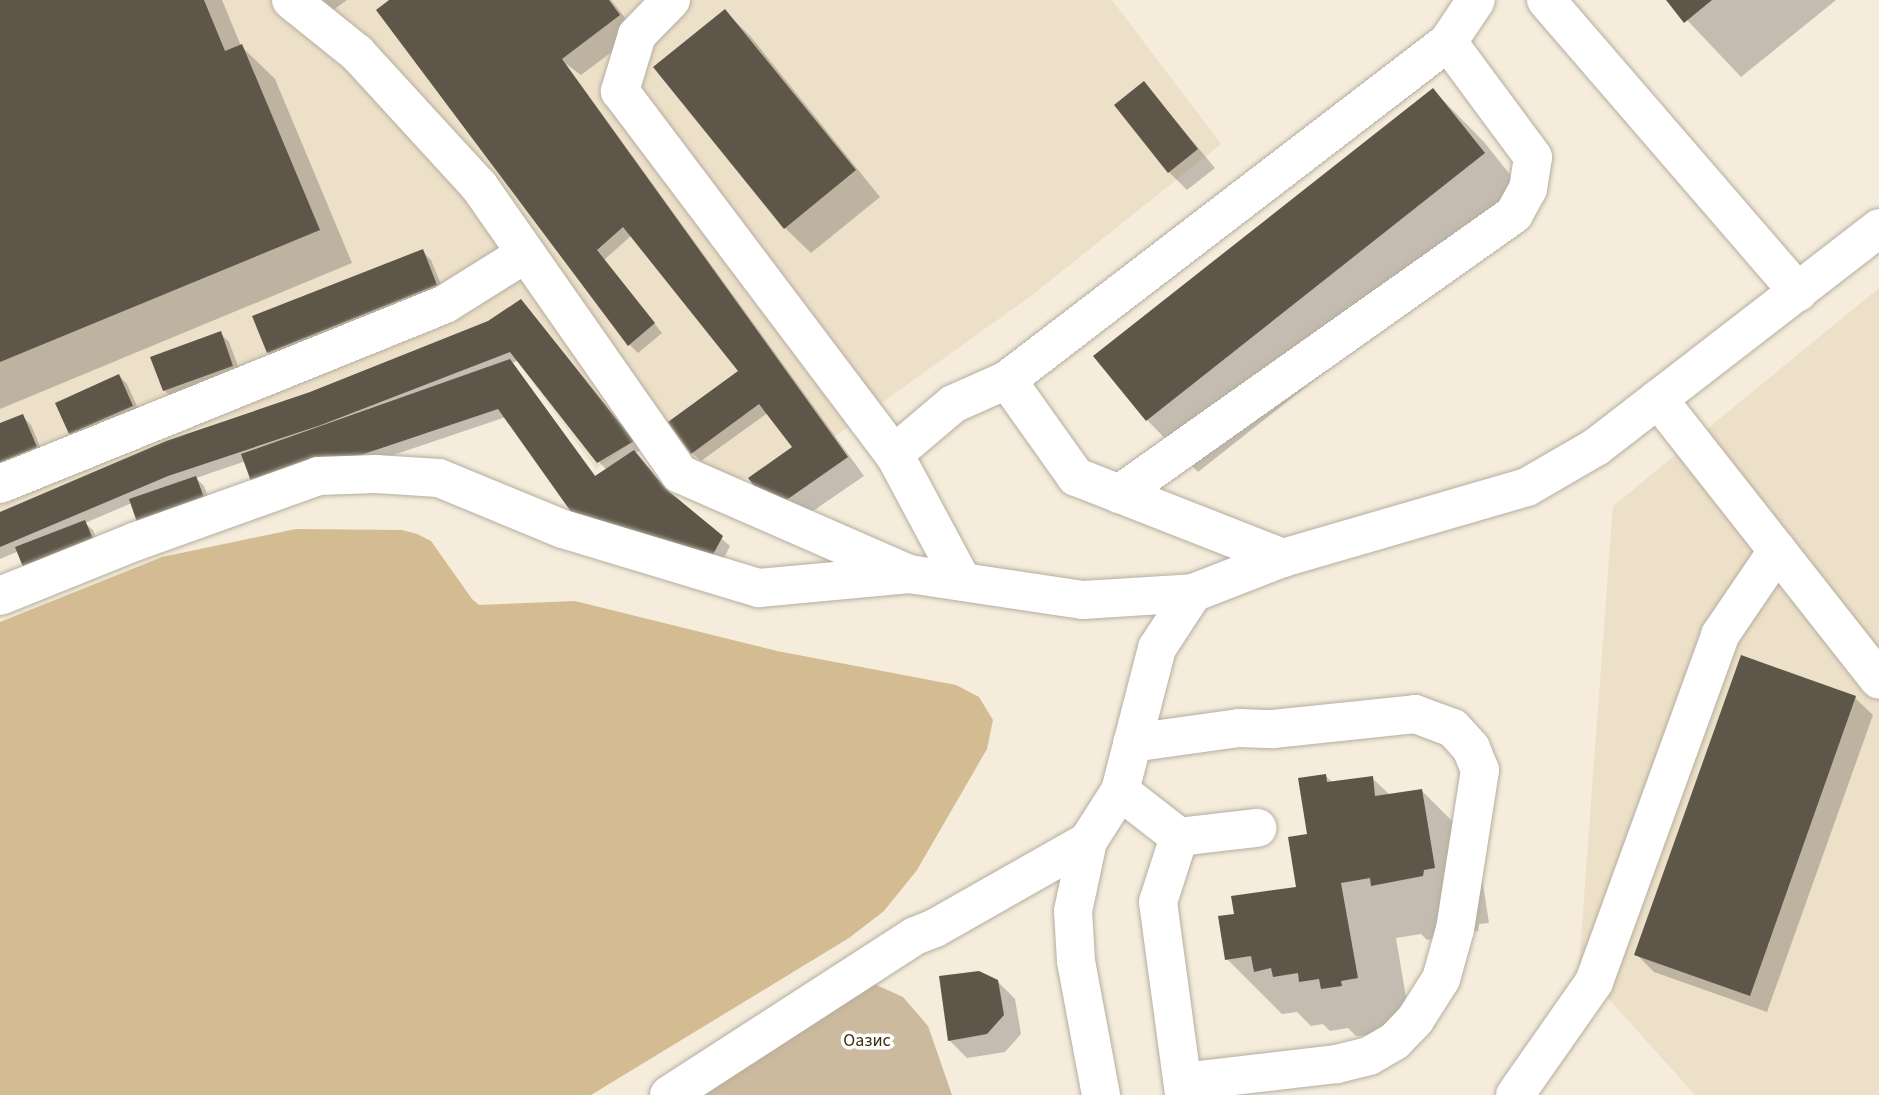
<!DOCTYPE html>
<meta charset="utf-8">
<style>
body{margin:0}
#map{position:relative;width:1879px;height:1095px;overflow:hidden;background:#f5ecdc;font-family:"Source Sans 3",sans-serif}
div>[style]{position:absolute}
[style*='--x']{left:calc(var(--x)*1px);top:calc(var(--y)*1px);width:calc(var(--w)*1px);rotate:calc(var(--a)*1deg)}
.built>*{inset:0;background:#ede0c9}
.green>*{inset:0;background:#cbba9d}
.forest>*{inset:0;background:#d3bc92}
.shadow>*{inset:0;background:#0003}
.building>*{inset:0;background:#5e5649}
.roads{filter:drop-shadow(0 0 2px #b5ad9e) drop-shadow(0 0 2px #b5ad9e)}
.minor>*{height:38px;margin:-19px;padding:0 19px;transform-origin:19px;border-radius:19px;background:#fff}
span{translate:-50% -50%;white-space:nowrap;text-align:center;line-height:1.15;-webkit-text-stroke:7px #fff;paint-order:stroke}
.park-label{font-size:18px;color:#41300e}
</style>
<div id="map">
<div class="built">
<div style="clip-path:polygon(0 0,1112px 0,1221px 144px,1031px 296px,834px 437px,848px 457px,772px 510px,748px 478px,659px 476px,634px 441px,596px 469px,510px 352px,321px 425px,168px 476px,0 547px)"></div>
<div style="clip-path:polygon(1879px 288px,1879px 1095px,1695px 1095px,1579px 966px,1613px 506px)"></div>
</div>
<div class="green">
<div style="clip-path:polygon(872px 983px,903px 997px,928px 1026px,952px 1095px,686px 1095px)"></div>
</div>
<div class="forest">
<div style="clip-path:polygon(296px 529px,402px 530px,417px 534px,431px 541px,472px 599px,479px 605px,575px 601px,777px 651px,956px 685px,979px 697px,993px 720px,987px 749px,917px 870px,884px 911px,849px 938px,591px 1095px,0 1095px,0 622px,162px 557px)"></div>
</div>
<div class="shadow">
<div style="clip-path:polygon(0 0,222px 0,241px 46px,275px 79px,352px 263px,0 409px)"></div>
<div style="clip-path:polygon(317px 0,347px 0,329px 13px)"></div>
<div style="clip-path:polygon(392px 0,611px 0,637px 33px,581px 75px,565px 63px,864px 476px,791px 526px,773px 508px,794px 448px,769px 412px,701px 461px,692px 453px,741px 372px,632px 235px,604px 260px,662px 333px,638px 353px,629px 344px)"></div>
<div style="clip-path:polygon(1668px 0,1836px 0,1741px 77px)"></div>
<div style="clip-path:polygon(725px 11px,751px 37px,880px 197px,811px 253px,785px 228px)"></div>
<div style="clip-path:polygon(1144px 83px,1215px 168px,1187px 190px,1169px 172px)"></div>
<div style="clip-path:polygon(1433px 90px,1484px 142px,1535px 206px,1198px 472px,1147px 420px,1096px 356px)"></div>
<div style="clip-path:polygon(422px 251px,431px 260px,445px 294px,277px 360px,268px 352px)"></div>
<div style="clip-path:polygon(evenodd,521px 301px,641px 450px,635px 453px,670px 495px,730px 546px,720px 566px,506px 417px,331px 476px,246px 461px,196px 478px,204px 486px,213px 509px,132px 503px,85px 523px,93px 530px,100px 548px,19px 551px,0 559px,0 513px,489px 323px,521px 301px,519px 360px,599px 462px,607px 470px,596px 477px,512px 363px,519px 360px)"></div>
<div style="clip-path:polygon(220px 333px,229px 342px,241px 374px,173px 399px,164px 390px)"></div>
<div style="clip-path:polygon(119px 376px,127px 384px,141px 415px,79px 442px,70px 433px)"></div>
<div style="clip-path:polygon(22px 416px,31px 425px,44px 456px,0 474px,0 425px)"></div>
<div style="clip-path:polygon(1855px 698px,1873px 715px,1767px 1012px,1654px 972px,1636px 954px)"></div>
<div style="clip-path:polygon(1325px 775px,1333px 783px,1372px 778px,1390px 795px,1422px 791px,1477px 846px,1489px 923px,1479px 924px,1478px 931px,1427px 940px,1421px 934px,1396px 938px,1412px 1033px,1356px 1036px,1348px 1028px,1330px 1031px,1323px 1024px,1311px 1026px,1297px 1012px,1282px 1014px,1227px 959px,1236px 915px,1298px 888px)"></div>
<div style="clip-path:polygon(997px 981px,1015px 999px,1021px 1034px,1005px 1052px,967px 1058px,949px 1040px)"></div>
</div>
<div class="building">
<div style="clip-path:polygon(0 0,204px 0,225px 51px,242px 44px,320px 230px,0 362px)"></div>
<div style="clip-path:polygon(389px 0,609px 0,620px 15px,562px 59px,848px 457px,772px 510px,748px 478px,792px 447px,759px 404px,691px 454px,668px 422px,738px 371px,623px 227px,597px 250px,655px 323px,628px 346px,376px 10px)"></div>
<div style="clip-path:polygon(1666px 0,1712px 0,1684px 23px)"></div>
<div style="clip-path:polygon(725px 9px,856px 170px,784px 229px,653px 67px)"></div>
<div style="clip-path:polygon(1144px 81px,1198px 149px,1168px 173px,1114px 105px)"></div>
<div style="clip-path:polygon(1433px 88px,1485px 153px,1146px 421px,1093px 356px)"></div>
<div style="clip-path:polygon(423px 249px,437px 285px,267px 353px,252px 316px)"></div>
<div style="clip-path:polygon(521px 299px,634px 441px,597px 463px,510px 352px,321px 425px,168px 476px,0 547px,0 512px,166px 441px,310px 392px,488px 321px)"></div>
<div style="clip-path:polygon(221px 331px,233px 366px,163px 391px,150px 357px)"></div>
<div style="clip-path:polygon(510px 359px,595px 476px,634px 450px,666px 489px,723px 536px,711px 558px,579px 523px,498px 409px,322px 468px,252px 484px,241px 454px)"></div>
<div style="clip-path:polygon(119px 374px,133px 406px,69px 434px,55px 403px)"></div>
<div style="clip-path:polygon(23px 414px,37px 447px,0 462px,0 423px)"></div>
<div style="clip-path:polygon(196px 476px,205px 500px,138px 525px,129px 499px)"></div>
<div style="clip-path:polygon(85px 520px,93px 539px,23px 567px,15px 547px)"></div>
<div style="clip-path:polygon(1741px 655px,1856px 696px,1750px 996px,1634px 955px)"></div>
<div style="clip-path:polygon(1326px 774px,1327px 782px,1373px 776px,1375px 796px,1422px 789px,1435px 868px,1424px 870px,1423px 876px,1371px 886px,1370px 878px,1341px 883px,1358px 978px,1341px 981px,1342px 986px,1321px 989px,1319px 979px,1299px 982px,1298px 973px,1273px 977px,1271px 968px,1254px 972px,1251px 956px,1225px 960px,1218px 916px,1234px 914px,1231px 896px,1296px 887px,1288px 837px,1307px 834px,1298px 778px)"></div>
<div style="clip-path:polygon(979px 971px,998px 980px,1004px 1015px,987px 1034px,948px 1041px,939px 976px)"></div>
</div>
<div class="roads">
<div class="minor">
<div style="--x:291;--y:0;--w:85;--a:38.8"></div>
<div style="--x:357;--y:53;--w:180;--a:47.5"></div>
<div style="--x:479;--y:186;--w:351;--a:55.1"></div>
<div style="--x:680;--y:474;--w:248;--a:23.6"></div>
<div style="--x:671;--y:0;--w:49;--a:134.2"></div>
<div style="--x:637;--y:35;--w:59;--a:106.9"></div>
<div style="--x:620;--y:91;--w:455;--a:53"></div>
<div style="--x:894;--y:454;--w:144;--a:61.8"></div>
<div style="--x:1546;--y:0;--w:386;--a:49.2"></div>
<div style="--x:1658;--y:399;--w:357;--a:51.8"></div>
<div style="--x:894;--y:454;--w:77;--a:-40.3"></div>
<div style="--x:953;--y:404;--w:59;--a:-24"></div>
<div style="--x:0;--y:484;--w:480;--a:-22"></div>
<div style="--x:445;--y:304;--w:94;--a:-32"></div>
<div style="--x:1119;--y:494;--w:484;--a:-35.3"></div>
<div style="--x:1514;--y:214;--w:29;--a:-61"></div>
<div style="--x:1528;--y:189;--w:32;--a:-81"></div>
<div style="--x:1533;--y:157;--w:143;--a:-126.5"></div>
<div style="--x:1283;--y:558;--w:222;--a:-158.6"></div>
<div style="--x:1076;--y:477;--w:119;--a:-125.4"></div>
<div style="--x:1007;--y:380;--w:556;--a:-37.47"></div>
<div style="--x:1448;--y:42;--w:50;--a:-56.3"></div>
<div style="--x:0;--y:596;--w:144;--a:-21.9"></div>
<div style="--x:134;--y:542;--w:195;--a:-19.7"></div>
<div style="--x:318;--y:476;--w:58;--a:-2"></div>
<div style="--x:376;--y:474;--w:63;--a:3.6"></div>
<div style="--x:439;--y:478;--w:134;--a:22.4"></div>
<div style="--x:563;--y:529;--w:205;--a:16.8"></div>
<div style="--x:759;--y:588;--w:151;--a:-5.3"></div>
<div style="--x:909;--y:574;--w:176;--a:8.5"></div>
<div style="--x:1083;--y:600;--w:110;--a:-3.6"></div>
<div style="--x:1132;--y:743;--w:108;--a:-8"></div>
<div style="--x:1239;--y:728;--w:34;--a:2"></div>
<div style="--x:1273;--y:729;--w:143;--a:-6"></div>
<div style="--x:1415;--y:714;--w:40;--a:20.2"></div>
<div style="--x:1453;--y:728;--w:27;--a:48"></div>
<div style="--x:1471;--y:748;--w:24;--a:68"></div>
<div style="--x:1480;--y:770;--w:161;--a:98.9"></div>
<div style="--x:1455;--y:929;--w:52;--a:105.6"></div>
<div style="--x:1441;--y:979;--w:49;--a:122.4"></div>
<div style="--x:1415;--y:1020;--w:29;--a:134"></div>
<div style="--x:1395;--y:1041;--w:30;--a:150"></div>
<div style="--x:1369;--y:1056;--w:34;--a:166"></div>
<div style="--x:1336;--y:1064;--w:154;--a:173.3"></div>
<div style="--x:1120;--y:791;--w:75;--a:37.9"></div>
<div style="--x:1179;--y:837;--w:68;--a:107.9"></div>
<div style="--x:1158;--y:902;--w:195;--a:82.3"></div>
<div style="--x:1179;--y:837;--w:79;--a:-6.6"></div>
<div style="--x:669;--y:1095;--w:293;--a:-32.9"></div>
<div style="--x:915;--y:936;--w:22;--a:-22"></div>
<div style="--x:935;--y:928;--w:176;--a:-29.6"></div>
<div style="--x:1101;--y:1095;--w:136;--a:-100.6"></div>
<div style="--x:1076;--y:961;--w:50;--a:-93.4"></div>
<div style="--x:1073;--y:911;--w:72;--a:-77.9"></div>
<div style="--x:1088;--y:841;--w:59;--a:-57.4"></div>
<div style="--x:1120;--y:791;--w:148;--a:-75.5"></div>
<div style="--x:1157;--y:648;--w:66;--a:-56.8"></div>
<div style="--x:1193;--y:593;--w:97;--a:-21.3"></div>
<div style="--x:1283;--y:558;--w:254;--a:-16.2"></div>
<div style="--x:1527;--y:487;--w:80;--a:-30.1"></div>
<div style="--x:1596;--y:447;--w:358;--a:-37.7"></div>
<div style="--x:1515;--y:1095;--w:138;--a:-55"></div>
<div style="--x:1594;--y:982;--w:369;--a:-70"></div>
<div style="--x:1720;--y:635;--w:102;--a:-55.8"></div>
</div>
</div>
<div class="park-label">
<span style="left:867px;top:1041px">Оазис</span>
</div>
</div>
